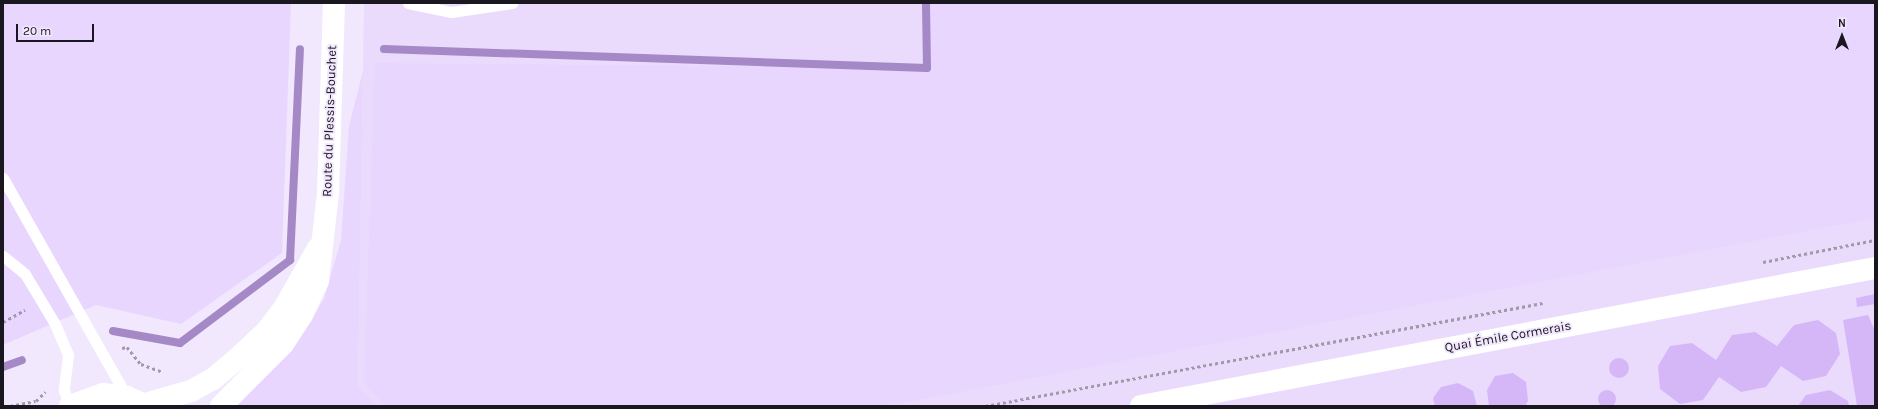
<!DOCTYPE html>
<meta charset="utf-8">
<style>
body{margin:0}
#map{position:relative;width:1878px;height:409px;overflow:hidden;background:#f1e8fd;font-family:Karla,sans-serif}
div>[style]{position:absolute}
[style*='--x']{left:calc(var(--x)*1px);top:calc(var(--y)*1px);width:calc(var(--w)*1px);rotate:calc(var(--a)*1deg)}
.built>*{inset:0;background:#eadbfd}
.green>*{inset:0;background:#e8d6ff}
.stream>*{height:8px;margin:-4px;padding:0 4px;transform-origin:4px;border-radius:4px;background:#a588c6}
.building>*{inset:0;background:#d5b7f8}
.round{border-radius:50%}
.path>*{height:2.5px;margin-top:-1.25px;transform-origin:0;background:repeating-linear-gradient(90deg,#a099aa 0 3px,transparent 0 6px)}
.lane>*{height:11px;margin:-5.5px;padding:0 5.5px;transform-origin:5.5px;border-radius:5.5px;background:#fff}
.secondary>*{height:22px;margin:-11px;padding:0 11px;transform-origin:11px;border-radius:11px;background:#fff}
span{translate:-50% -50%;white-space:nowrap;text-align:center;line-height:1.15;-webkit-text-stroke:3.5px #f1e8fd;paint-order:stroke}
.street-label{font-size:13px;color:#1b1721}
.frame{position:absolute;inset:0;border:4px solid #1b1721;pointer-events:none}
.north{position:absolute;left:1822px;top:16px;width:40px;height:40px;-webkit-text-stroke:3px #f1e8fd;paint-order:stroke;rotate:0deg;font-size:11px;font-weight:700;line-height:16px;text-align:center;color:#1b1721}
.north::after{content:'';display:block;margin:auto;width:14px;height:18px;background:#1b1721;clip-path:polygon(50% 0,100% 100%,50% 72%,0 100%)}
.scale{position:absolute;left:16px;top:24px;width:78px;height:18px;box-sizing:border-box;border:2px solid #1b1721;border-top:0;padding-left:5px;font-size:12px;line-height:14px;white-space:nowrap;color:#1b1721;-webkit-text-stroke:3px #f1e8fd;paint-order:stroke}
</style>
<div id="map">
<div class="built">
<div style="clip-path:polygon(364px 3px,1875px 3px,1875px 406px,378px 406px,358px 387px)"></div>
</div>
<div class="green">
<div style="clip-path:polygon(3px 3px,291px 3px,282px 253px,181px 324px,96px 305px,3px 345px)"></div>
<div style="clip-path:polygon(926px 3px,1875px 3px,1875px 218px,886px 406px,385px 406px,364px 384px,375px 63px,927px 68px)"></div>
<div style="clip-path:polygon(363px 71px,358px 387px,378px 406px,237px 406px,299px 340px,324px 299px,341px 240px,349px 126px)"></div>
</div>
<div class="stream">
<div style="--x:384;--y:49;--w:543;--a:2"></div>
<div style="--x:927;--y:68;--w:65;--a:-90.9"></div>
<div style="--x:113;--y:331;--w:68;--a:10.2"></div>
<div style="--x:180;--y:343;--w:138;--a:-37"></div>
<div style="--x:290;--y:260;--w:211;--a:-87.3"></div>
<div style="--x:3;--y:367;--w:20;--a:-20"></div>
</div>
<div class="building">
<div style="clip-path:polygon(1875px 294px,1875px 304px,1857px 307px,1856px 298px)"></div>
<div style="clip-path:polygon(1868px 315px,1875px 331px,1875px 406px,1857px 406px,1843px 320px)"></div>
<div style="clip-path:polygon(1818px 320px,1836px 333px,1840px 354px,1826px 376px,1803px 381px,1781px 366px,1766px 387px,1741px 392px,1719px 377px,1703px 400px,1680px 404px,1660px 389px,1658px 366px,1670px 346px,1692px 343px,1716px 360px,1732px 335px,1755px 332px,1777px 346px,1794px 325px)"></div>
<div class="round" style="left:1609px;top:358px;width:20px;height:20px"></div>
<div style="clip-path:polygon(1513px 373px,1526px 382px,1528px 401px,1525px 406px,1489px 406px,1487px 390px,1495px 376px)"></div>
<div style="clip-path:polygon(1458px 383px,1473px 391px,1477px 406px,1435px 406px,1433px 398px,1441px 387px)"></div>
<div class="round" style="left:1598px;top:390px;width:18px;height:18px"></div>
<div style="clip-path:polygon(1830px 390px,1848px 401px,1849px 406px,1798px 406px,1806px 395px)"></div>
</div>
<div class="path">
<div style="--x:1763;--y:262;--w:114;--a:-11.1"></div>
<div style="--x:3;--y:322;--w:25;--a:-29"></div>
<div style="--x:122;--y:348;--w:5;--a:-11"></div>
<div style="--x:127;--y:347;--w:22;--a:51"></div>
<div style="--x:141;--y:364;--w:23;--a:20"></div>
<div style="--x:10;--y:406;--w:26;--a:-11"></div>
<div style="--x:36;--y:401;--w:13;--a:-45"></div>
<div style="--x:985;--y:406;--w:567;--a:-10.46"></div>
</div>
<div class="lane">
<div style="--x:408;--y:3;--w:44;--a:11.8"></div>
<div style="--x:451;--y:12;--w:62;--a:-8.4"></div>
<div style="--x:3;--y:178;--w:252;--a:60.5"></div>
<div style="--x:3;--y:256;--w:28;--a:39"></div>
<div style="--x:25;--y:274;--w:58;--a:59"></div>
<div style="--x:55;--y:324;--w:34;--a:67"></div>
<div style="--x:68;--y:355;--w:35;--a:97"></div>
<div style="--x:64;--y:390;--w:17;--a:73"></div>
</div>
<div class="secondary">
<div style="--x:145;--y:404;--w:48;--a:-15.8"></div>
<div style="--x:191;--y:391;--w:25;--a:-29"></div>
<div style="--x:213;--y:379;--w:35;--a:-40"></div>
<div style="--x:240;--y:356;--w:35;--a:-43"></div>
<div style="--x:266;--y:332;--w:34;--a:-53"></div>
<div style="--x:286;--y:305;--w:65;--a:-60.7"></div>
<div style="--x:70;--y:406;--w:35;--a:-20"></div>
<div style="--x:103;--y:394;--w:24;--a:7"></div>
<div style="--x:127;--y:397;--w:22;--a:24"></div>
<div style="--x:221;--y:406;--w:88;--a:-45"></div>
<div style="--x:283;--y:344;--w:35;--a:-57"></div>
<div style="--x:302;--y:315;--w:38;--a:-65"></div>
<div style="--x:318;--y:281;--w:89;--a:-83.5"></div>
<div style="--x:328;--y:193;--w:190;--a:-88.2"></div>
<div style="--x:1141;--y:406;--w:747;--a:-10.65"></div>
</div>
<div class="street-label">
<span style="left:330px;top:121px;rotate:-88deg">Route du Plessis-Bouchet</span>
<span style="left:1508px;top:337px;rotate:-10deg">Quai Émile Cormerais</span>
</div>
<div class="frame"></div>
<div class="north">N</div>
<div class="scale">20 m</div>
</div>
